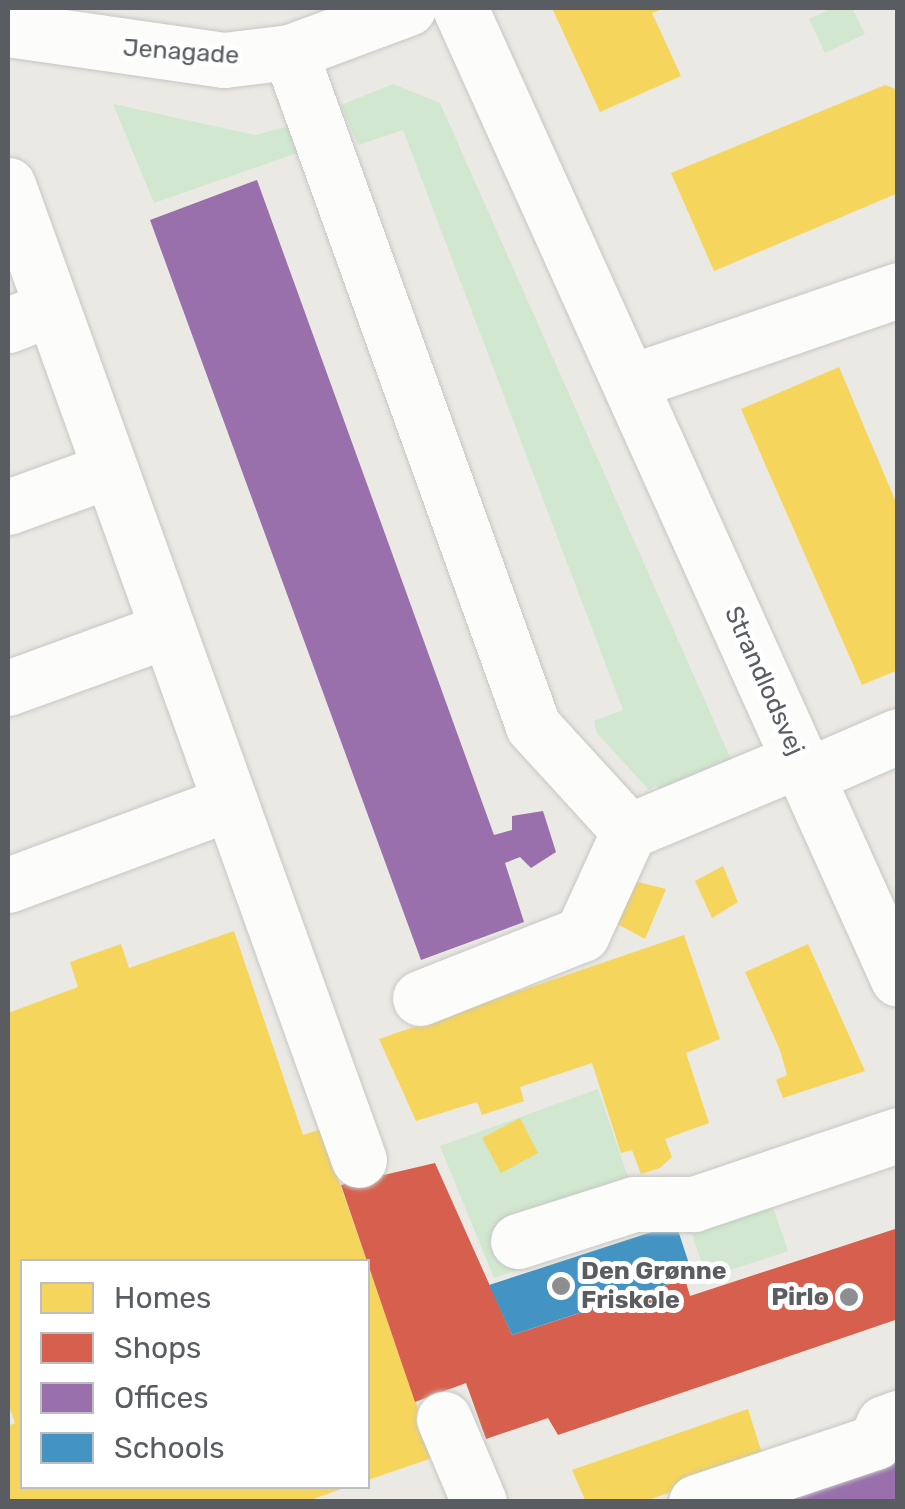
<!DOCTYPE html>
<meta charset="utf-8">
<style>
body{margin:0}
#map{position:relative;width:905px;height:1509px;overflow:hidden;background:#eae9e4;font-family:Rubik,sans-serif}
div>[style]{position:absolute}
[style*='--x']{left:calc(var(--x)*1px);top:calc(var(--y)*1px);width:calc(var(--w)*1px);rotate:calc(var(--a)*1deg)}
.green>*{inset:0;background:#d1e7cf}
.homes>*{inset:0;background:#f6d55c}
.shops>*{inset:0;background:#d6604d}
.offices>*{inset:0;background:#9970ab}
.schools>*{inset:0;background:#4393c3}
.roads{filter:drop-shadow(0 0 2px #c6c6c4) drop-shadow(0 0 2px #c6c6c4)}
.minor>*{height:55px;margin:-27.5px;padding:0 27.5px;transform-origin:27.5px;border-radius:27.5px;background:#fcfcfb}
.dots>*{width:28px;height:28px;translate:-50% -50%;box-sizing:border-box;border:5px solid #fff;border-radius:50%}
span{translate:-50% -50%;white-space:nowrap;text-align:center;line-height:1.15;-webkit-text-stroke:10px #fff;paint-order:stroke}
.street-label{font-size:25px;color:#595d62}
.poi-label{font-size:25px;color:#595d62;font-weight:700}
.left{translate:0 -50%;text-align:left}
.right{translate:-100% -50%;text-align:right}
.frame{position:absolute;inset:0;border:10px solid #595d62;pointer-events:none}
.legend{position:absolute;left:20px;top:1259px;width:350px;height:230px;box-sizing:border-box;background:#fff;border:2px solid #bdbec0;margin:0;padding:12px 18px;list-style:none;font-size:30px;color:#595d62}
.legend li{display:flex;align-items:center;gap:20px;height:50px}
.legend b{width:50px;border:2px solid #bdbec0}
</style>
<div id="map">
<div class="green">
<div style="clip-path:polygon(833px 8px,852px 8px,865px 34px,825px 53px,809px 19px)"></div>
<div style="clip-path:polygon(393px 84px,440px 103px,733px 764px,663px 793px,656px 785px,649px 790px,597px 733px,594px 721px,623px 710px,403px 130px,358px 145px,341px 105px)"></div>
<div style="clip-path:polygon(113px 104px,255px 135px,290px 126px,300px 152px,154px 203px)"></div>
<div style="clip-path:polygon(598px 1089px,645px 1227px,494px 1278px,440px 1146px)"></div>
<div style="clip-path:polygon(766px 1187px,788px 1251px,707px 1278px,685px 1214px)"></div>
</div>
<div class="homes">
<div style="clip-path:polygon(552px 8px,665px 8px,652px 13px,681px 76px,600px 112px)"></div>
<div style="clip-path:polygon(885px 85px,898px 90px,898px 193px,714px 271px,671px 173px)"></div>
<div style="clip-path:polygon(839px 367px,898px 507px,898px 670px,862px 685px,741px 409px)"></div>
<div style="clip-path:polygon(723px 866px,738px 902px,712px 918px,695px 881px)"></div>
<div style="clip-path:polygon(630px 880px,666px 889px,645px 939px,612px 921px)"></div>
<div style="clip-path:polygon(234px 931px,303px 1135px,321px 1129px,367px 1262px,22px 1262px,22px 1486px,347px 1487px,305px 1502px,8px 1502px,8px 1426px,15px 1423px,8px 1403px,8px 1013px,78px 987px,70px 962px,121px 944px,129px 968px)"></div>
<div style="clip-path:polygon(684px 935px,720px 1039px,686px 1053px,709px 1123px,665px 1139px,672px 1157px,660px 1168px,641px 1174px,632px 1150px,621px 1153px,592px 1063px,520px 1087px,524px 1101px,482px 1115px,477px 1102px,416px 1121px,379px 1039px)"></div>
<div style="clip-path:polygon(808px 944px,865px 1071px,783px 1098px,776px 1080px,787px 1075px,780px 1050px,745px 972px)"></div>
<div style="clip-path:polygon(520px 1118px,538px 1153px,501px 1173px,482px 1138px)"></div>
<div style="clip-path:polygon(368px 1265px,435px 1457px,368px 1480px)"></div>
<div style="clip-path:polygon(748px 1409px,764px 1460px,642px 1502px,586px 1502px,572px 1470px)"></div>
</div>
<div class="shops">
<div style="clip-path:polygon(435px 1163px,512px 1335px,685px 1279px,690px 1296px,898px 1228px,898px 1319px,558px 1435px,548px 1418px,486px 1439px,466px 1383px,415px 1402px,341px 1185px)"></div>
</div>
<div class="offices">
<div style="clip-path:polygon(257px 180px,494px 835px,512px 830px,512px 816px,543px 811px,556px 852px,531px 868px,520px 857px,505px 863px,524px 922px,421px 960px,150px 220px)"></div>
<div style="clip-path:polygon(898px 1453px,898px 1502px,761px 1502px)"></div>
</div>
<div class="schools">
<div style="clip-path:polygon(676px 1224px,693px 1276px,512px 1335px,489px 1285px)"></div>
</div>
<div class="roads">
<div class="minor">
<div style="--x:460;--y:8;--w:1065;--a:65.72"></div>
<div style="--x:8;--y:29;--w:218;--a:8.2"></div>
<div style="--x:224;--y:60;--w:66;--a:-6.9"></div>
<div style="--x:290;--y:52;--w:126;--a:-20.4"></div>
<div style="--x:290;--y:52;--w:716;--a:70.17"></div>
<div style="--x:533;--y:726;--w:142;--a:47.6"></div>
<div style="--x:8;--y:185;--w:1036;--a:70.2"></div>
<div style="--x:8;--y:325;--w:47;--a:-21.1"></div>
<div style="--x:630;--y:382;--w:283;--a:-18.9"></div>
<div style="--x:8;--y:507;--w:109;--a:-19.9"></div>
<div style="--x:8;--y:688;--w:169;--a:-20"></div>
<div style="--x:806;--y:776;--w:100;--a:-23.5"></div>
<div style="--x:8;--y:885;--w:237;--a:-20.3"></div>
<div style="--x:420;--y:998;--w:174;--a:-21.6"></div>
<div style="--x:582;--y:934;--w:113;--a:-65.5"></div>
<div style="--x:629;--y:831;--w:184;--a:-22.7"></div>
<div style="--x:518;--y:1241;--w:122;--a:-17.7"></div>
<div style="--x:634;--y:1204;--w:60;--a:0"></div>
<div style="--x:694;--y:1204;--w:215;--a:-18.7"></div>
<div style="--x:444;--y:1419;--w:90;--a:67.1"></div>
<div style="--x:696;--y:1502;--w:189;--a:-18.5"></div>
<div style="--x:875;--y:1442;--w:21;--a:-65"></div>
<div style="--x:884;--y:1423;--w:15;--a:-20"></div>
</div>
</div>
<div class="dots">
<div style="left:561px;top:1286px;background:#8c8e90"></div>
<div style="left:849px;top:1297px;background:#8c8e90"></div>
</div>
<div class="street-label">
<span style="left:181px;top:52px;rotate:4deg">Jenagade</span>
<span style="left:764px;top:681px;rotate:66deg">Strandlodsvej</span>
</div>
<div class="poi-label">
<span class="left" style="left:581px;top:1286px">Den Grønne<br>Friskole</span>
<span class="right" style="left:829px;top:1297px">Pirlo</span>
</div>
<div class="frame"></div>
<ul class="legend">
<li><b style="height:28px;background:#f6d55c"></b>Homes</li>
<li><b style="height:28px;background:#d6604d"></b>Shops</li>
<li><b style="height:28px;background:#9970ab"></b>Offices</li>
<li><b style="height:28px;background:#4393c3"></b>Schools</li>
</ul>
</div>
